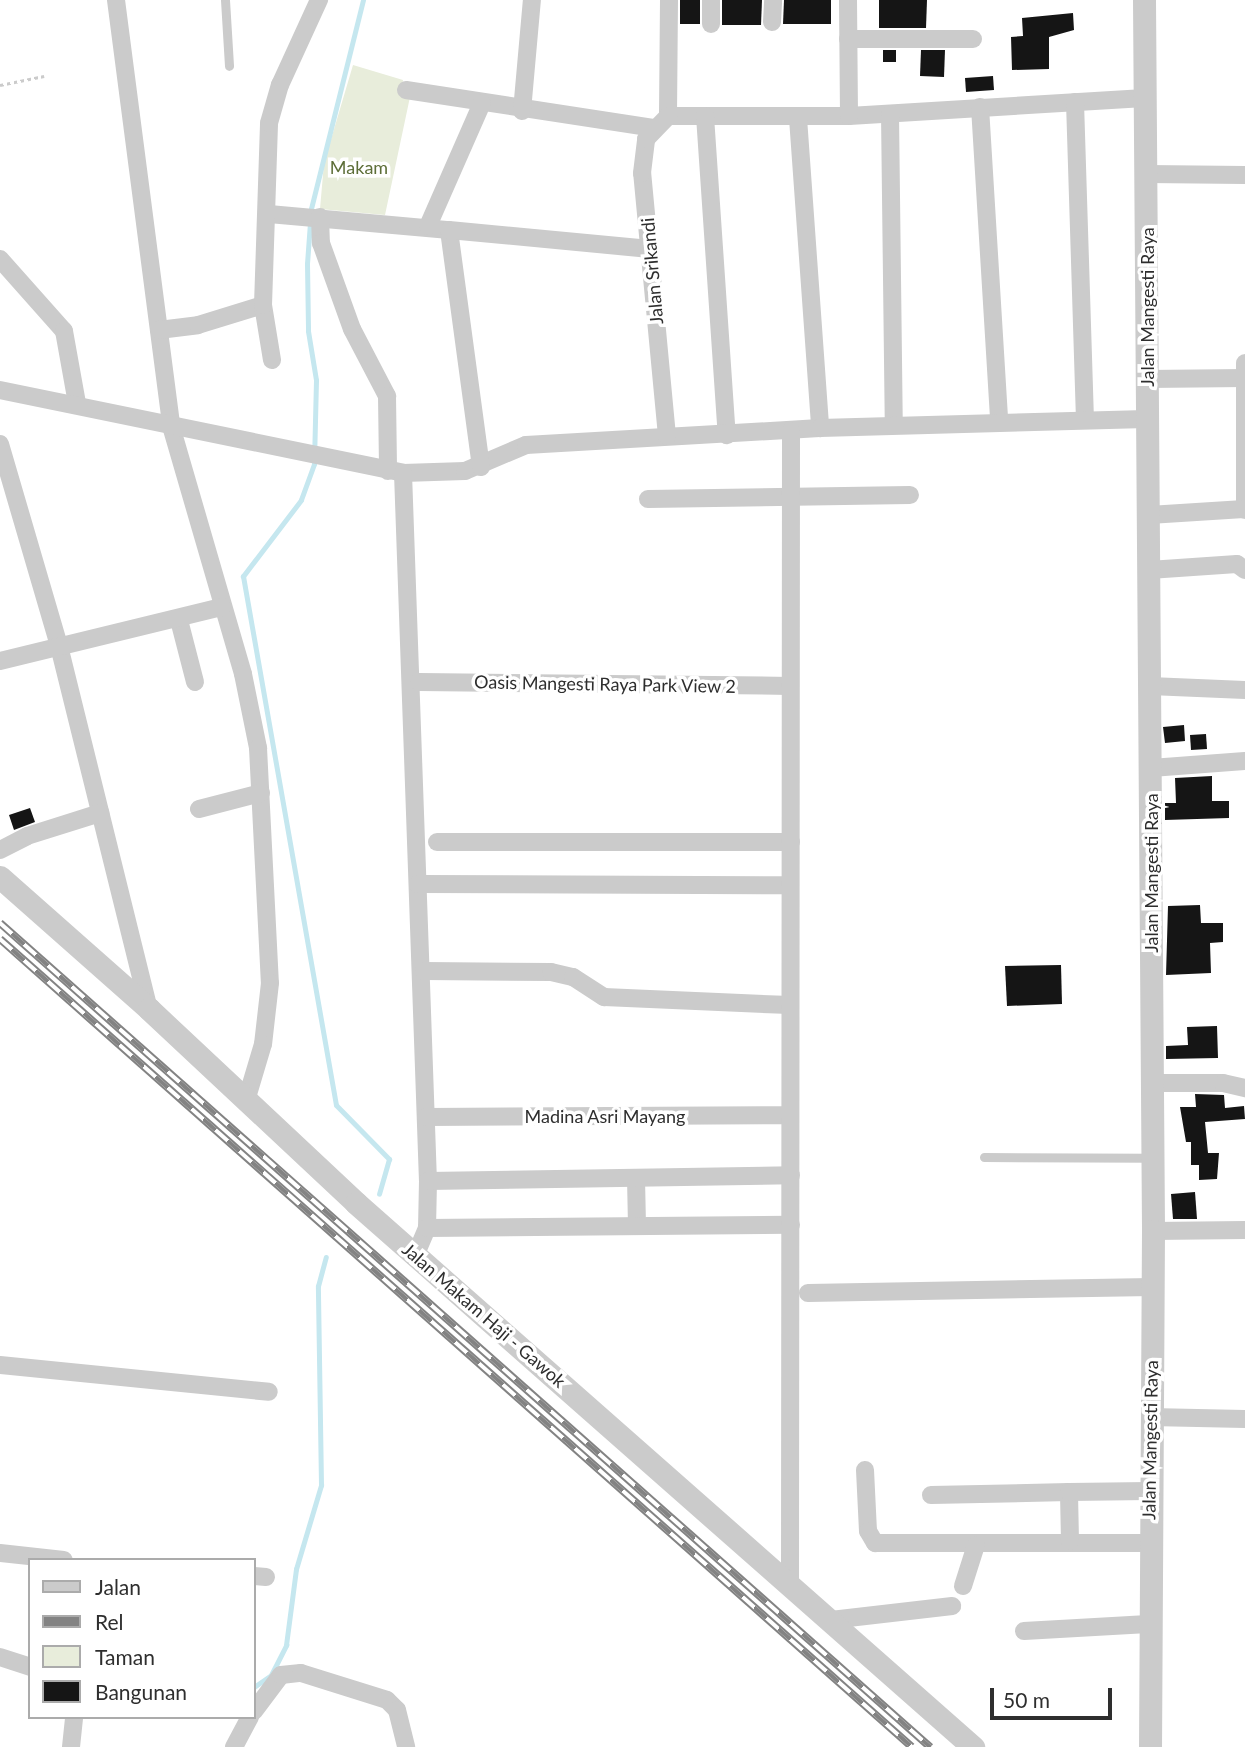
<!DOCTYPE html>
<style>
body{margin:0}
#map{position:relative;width:1245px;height:1747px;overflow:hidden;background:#fff;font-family:Lato,sans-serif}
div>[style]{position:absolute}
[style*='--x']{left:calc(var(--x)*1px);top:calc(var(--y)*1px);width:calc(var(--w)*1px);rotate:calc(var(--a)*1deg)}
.green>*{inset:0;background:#e8eddb}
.stream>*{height:5px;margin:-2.5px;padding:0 2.5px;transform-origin:2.5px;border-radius:2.5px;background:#c5e7ef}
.building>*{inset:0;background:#151515}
.path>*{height:2.5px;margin-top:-1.25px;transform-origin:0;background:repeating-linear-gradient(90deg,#cbcbcb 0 3.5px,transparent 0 7px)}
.service>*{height:9px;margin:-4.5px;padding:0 4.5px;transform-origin:4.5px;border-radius:4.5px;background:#cbcbcb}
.minor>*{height:18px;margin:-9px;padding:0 9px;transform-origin:9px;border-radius:9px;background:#cbcbcb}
.tertiary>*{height:23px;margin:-11.5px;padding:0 11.5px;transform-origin:11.5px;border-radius:11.5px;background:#cbcbcb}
.rail>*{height:8px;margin-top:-4px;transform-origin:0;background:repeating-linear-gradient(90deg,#fff 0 16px,#838383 0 32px);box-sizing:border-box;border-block:2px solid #838383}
span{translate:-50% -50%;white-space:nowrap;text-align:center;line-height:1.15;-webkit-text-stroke:7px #fff;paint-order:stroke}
.park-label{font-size:18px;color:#5d6e38}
.street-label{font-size:18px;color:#2e2e2e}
.legend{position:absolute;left:28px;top:1558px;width:228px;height:161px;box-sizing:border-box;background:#fff;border:2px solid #ababab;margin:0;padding:9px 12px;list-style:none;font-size:21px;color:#2e2e2e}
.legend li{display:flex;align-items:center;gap:14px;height:35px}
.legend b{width:35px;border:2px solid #ababab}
.scale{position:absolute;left:990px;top:1688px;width:122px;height:32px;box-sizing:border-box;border:4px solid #2e2e2e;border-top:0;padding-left:9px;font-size:21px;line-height:24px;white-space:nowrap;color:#2e2e2e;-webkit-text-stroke:5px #fff;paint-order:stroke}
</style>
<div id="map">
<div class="green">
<div style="clip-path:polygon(353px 65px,403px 80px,401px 94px,410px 97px,385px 215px,320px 209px,324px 163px)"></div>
</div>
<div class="stream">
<div style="--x:363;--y:0;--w:215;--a:104"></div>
<div style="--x:311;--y:209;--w:55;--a:94.2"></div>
<div style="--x:307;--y:264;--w:67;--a:89.1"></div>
<div style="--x:308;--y:331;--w:50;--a:80.7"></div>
<div style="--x:316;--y:380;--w:84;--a:91.4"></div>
<div style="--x:314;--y:464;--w:38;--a:110"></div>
<div style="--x:301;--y:500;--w:96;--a:127.3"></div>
<div style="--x:243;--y:576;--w:537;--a:80.03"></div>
<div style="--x:336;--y:1105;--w:76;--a:45.5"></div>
<div style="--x:389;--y:1159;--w:36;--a:106"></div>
<div style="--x:254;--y:1687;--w:21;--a:-35"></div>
<div style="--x:271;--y:1675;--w:34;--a:-63"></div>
<div style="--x:286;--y:1645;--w:77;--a:-82.5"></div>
<div style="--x:296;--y:1569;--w:88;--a:-73.4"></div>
<div style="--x:321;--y:1485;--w:199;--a:-90.9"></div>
<div style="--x:318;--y:1286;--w:30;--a:-75"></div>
</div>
<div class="building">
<div style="clip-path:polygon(680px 0,700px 0,700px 24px,680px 24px)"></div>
<div style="clip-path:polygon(722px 0,762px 0,761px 25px,722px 25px)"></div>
<div style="clip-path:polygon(784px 0,831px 0,831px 24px,783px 24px)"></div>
<div style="clip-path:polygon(879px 0,927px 0,926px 28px,879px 28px)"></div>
<div style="clip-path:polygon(1073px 13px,1074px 30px,1049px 37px,1049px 69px,1012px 70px,1011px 37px,1023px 36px,1022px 18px)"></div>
<div style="clip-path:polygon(883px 50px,896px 50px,896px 62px,883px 62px)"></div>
<div style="clip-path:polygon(921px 50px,945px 50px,944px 77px,920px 76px)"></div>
<div style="clip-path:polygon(993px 76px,994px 90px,966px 92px,965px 78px)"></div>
<div style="clip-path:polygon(1184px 725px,1185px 741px,1165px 743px,1163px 727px)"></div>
<div style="clip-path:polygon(1206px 734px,1207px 749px,1191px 750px,1190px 735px)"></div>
<div style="clip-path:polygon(1212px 776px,1212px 801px,1229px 801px,1229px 818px,1165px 820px,1165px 803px,1176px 803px,1175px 778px)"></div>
<div style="clip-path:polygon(30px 808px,35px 822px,14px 830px,9px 815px)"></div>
<div style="clip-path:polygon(1200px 905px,1201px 923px,1223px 923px,1223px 942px,1210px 943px,1211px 973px,1166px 975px,1168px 906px)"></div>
<div style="clip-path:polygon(1061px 965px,1062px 1004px,1007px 1006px,1005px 966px)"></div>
<div style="clip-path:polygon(1217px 1026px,1218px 1058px,1166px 1059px,1166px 1046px,1188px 1045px,1187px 1027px)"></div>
<div style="clip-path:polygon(1195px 1094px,1224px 1095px,1225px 1108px,1244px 1106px,1245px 1119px,1205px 1122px,1208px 1153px,1219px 1153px,1217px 1179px,1199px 1180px,1199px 1165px,1191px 1165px,1191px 1142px,1186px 1142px,1180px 1107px,1196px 1107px)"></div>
<div style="clip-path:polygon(1195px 1192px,1197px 1219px,1173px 1219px,1171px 1194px)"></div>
</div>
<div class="path">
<div style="--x:0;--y:85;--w:45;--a:-11.6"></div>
</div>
<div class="service">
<div style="--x:225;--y:0;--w:66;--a:86.5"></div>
<div style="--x:984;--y:1157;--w:166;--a:0.3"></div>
</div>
<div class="minor">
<div style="--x:116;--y:0;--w:430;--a:82.6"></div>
<div style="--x:171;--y:426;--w:258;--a:73.8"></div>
<div style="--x:243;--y:674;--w:76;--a:78.5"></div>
<div style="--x:258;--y:748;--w:235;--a:87.1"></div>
<div style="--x:270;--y:983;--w:61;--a:96.5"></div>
<div style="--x:263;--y:1044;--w:59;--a:106.6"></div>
<div style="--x:669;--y:0;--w:116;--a:90.5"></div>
<div style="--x:668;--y:116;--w:181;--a:0"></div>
<div style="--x:849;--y:116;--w:296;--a:-3.5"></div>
<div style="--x:848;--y:0;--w:116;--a:89.5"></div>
<div style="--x:772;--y:22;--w:22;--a:-87"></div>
<div style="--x:711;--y:24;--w:24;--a:-90"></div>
<div style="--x:848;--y:39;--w:125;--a:0"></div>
<div style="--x:406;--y:90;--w:250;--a:8.7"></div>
<div style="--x:1075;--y:102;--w:318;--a:88.2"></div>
<div style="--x:980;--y:107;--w:315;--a:86.5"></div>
<div style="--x:522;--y:111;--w:111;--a:-84.9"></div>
<div style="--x:890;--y:114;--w:311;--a:89.3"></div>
<div style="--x:705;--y:116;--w:320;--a:86.1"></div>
<div style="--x:798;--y:118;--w:311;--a:85.9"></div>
<div style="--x:1147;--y:174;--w:98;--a:0.6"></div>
<div style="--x:269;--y:214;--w:181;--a:5.1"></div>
<div style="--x:320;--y:217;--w:26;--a:88"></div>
<div style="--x:321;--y:243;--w:91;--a:70.2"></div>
<div style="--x:352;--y:329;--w:76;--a:62.4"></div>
<div style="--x:387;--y:396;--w:75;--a:89.2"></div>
<div style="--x:428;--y:226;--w:134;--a:-66.3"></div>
<div style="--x:0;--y:259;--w:96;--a:48.4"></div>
<div style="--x:64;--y:331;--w:73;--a:79.8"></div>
<div style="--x:159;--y:330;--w:39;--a:-7"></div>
<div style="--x:198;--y:325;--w:68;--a:-17.1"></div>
<div style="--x:272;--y:360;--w:56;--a:-99.3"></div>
<div style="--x:263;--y:305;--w:182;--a:-88.1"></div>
<div style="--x:269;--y:123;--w:40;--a:-74"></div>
<div style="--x:280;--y:85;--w:94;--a:-65.4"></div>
<div style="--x:1245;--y:363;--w:147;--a:90"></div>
<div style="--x:1147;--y:379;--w:98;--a:-0.6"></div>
<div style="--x:0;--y:390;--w:411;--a:11.6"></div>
<div style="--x:403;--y:473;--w:62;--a:-1.8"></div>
<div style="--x:465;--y:471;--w:66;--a:-23.1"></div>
<div style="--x:526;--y:445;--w:294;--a:-3.3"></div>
<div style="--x:820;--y:428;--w:326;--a:-1.6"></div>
<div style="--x:667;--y:436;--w:264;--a:-95.4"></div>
<div style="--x:642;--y:173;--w:34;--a:-83"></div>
<div style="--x:646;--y:139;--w:32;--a:-46"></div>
<div style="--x:0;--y:444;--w:210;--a:73.7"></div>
<div style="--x:59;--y:646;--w:374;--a:76.1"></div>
<div style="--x:481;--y:467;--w:239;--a:-97.7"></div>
<div style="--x:449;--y:230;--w:202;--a:5.4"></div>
<div style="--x:403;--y:473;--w:708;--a:87.98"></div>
<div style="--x:428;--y:1181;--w:47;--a:91.2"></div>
<div style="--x:427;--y:1228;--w:28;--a:113"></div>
<div style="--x:648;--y:499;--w:262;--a:-0.9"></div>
<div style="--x:1149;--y:515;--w:95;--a:-3.6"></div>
<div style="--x:1149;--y:570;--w:88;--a:-3.9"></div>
<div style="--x:1237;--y:564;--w:10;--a:37"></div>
<div style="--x:179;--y:620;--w:64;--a:75.5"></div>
<div style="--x:0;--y:661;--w:228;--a:-13.7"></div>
<div style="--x:419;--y:682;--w:371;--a:0.6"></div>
<div style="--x:1150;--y:686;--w:95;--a:2.4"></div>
<div style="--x:1151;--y:768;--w:94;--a:-4.3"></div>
<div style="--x:199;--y:809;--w:64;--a:-14.5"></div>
<div style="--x:437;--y:842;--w:354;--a:0"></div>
<div style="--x:0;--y:850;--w:30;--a:-27"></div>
<div style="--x:27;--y:836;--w:77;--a:-17.5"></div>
<div style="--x:418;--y:884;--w:372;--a:0.2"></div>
<div style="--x:424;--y:971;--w:127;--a:0.5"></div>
<div style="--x:551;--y:972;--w:23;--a:13"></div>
<div style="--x:573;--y:977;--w:37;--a:33"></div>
<div style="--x:604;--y:997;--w:186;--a:2.5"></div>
<div style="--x:1152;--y:1083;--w:71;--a:0"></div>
<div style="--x:1223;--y:1083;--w:23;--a:13"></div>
<div style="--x:426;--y:1117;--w:358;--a:-0.3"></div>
<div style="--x:636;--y:1178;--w:48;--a:88.8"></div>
<div style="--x:428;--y:1181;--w:363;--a:-0.9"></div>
<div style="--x:427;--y:1228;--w:364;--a:-0.5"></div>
<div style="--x:1153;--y:1231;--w:92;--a:-0.6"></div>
<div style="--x:808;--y:1293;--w:344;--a:-1"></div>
<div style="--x:0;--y:1365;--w:270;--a:5.7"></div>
<div style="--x:1150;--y:1417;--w:95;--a:1.2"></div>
<div style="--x:865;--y:1470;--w:61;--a:87.2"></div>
<div style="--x:868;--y:1531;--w:14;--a:60"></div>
<div style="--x:875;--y:1543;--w:274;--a:0"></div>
<div style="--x:931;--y:1495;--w:138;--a:-1.2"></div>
<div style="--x:1070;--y:1541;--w:49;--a:-91.2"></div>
<div style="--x:1069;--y:1492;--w:80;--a:-0.7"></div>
<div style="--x:0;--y:1553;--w:64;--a:6.2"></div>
<div style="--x:254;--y:1576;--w:12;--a:5"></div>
<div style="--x:790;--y:1583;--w:1152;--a:-89.95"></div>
<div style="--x:963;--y:1586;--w:43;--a:-72.4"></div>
<div style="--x:831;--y:1620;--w:122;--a:-6.6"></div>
<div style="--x:1024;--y:1631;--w:124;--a:-3.2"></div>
<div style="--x:0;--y:1657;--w:32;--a:18"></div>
<div style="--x:254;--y:1711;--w:45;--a:-53.1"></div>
<div style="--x:281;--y:1675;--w:20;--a:-6"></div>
<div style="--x:301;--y:1673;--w:90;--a:17.4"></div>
<div style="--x:387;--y:1700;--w:14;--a:45"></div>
<div style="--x:397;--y:1710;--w:38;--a:76"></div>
<div style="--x:71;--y:1747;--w:30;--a:-84"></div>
<div style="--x:234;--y:1747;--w:34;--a:-62"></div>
</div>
<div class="tertiary">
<div style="--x:1144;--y:0;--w:1231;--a:89.58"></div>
<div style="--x:1153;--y:1231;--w:516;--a:90.33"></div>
<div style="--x:0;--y:877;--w:199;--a:41.5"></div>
<div style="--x:149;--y:1009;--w:284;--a:43.1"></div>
<div style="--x:356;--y:1203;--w:823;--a:41.4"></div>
</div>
<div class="rail">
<div style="--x:0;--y:923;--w:1243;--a:41.54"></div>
<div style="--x:0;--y:939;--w:1218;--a:41.54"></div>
</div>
<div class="park-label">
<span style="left:359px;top:167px">Makam</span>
</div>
<div class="street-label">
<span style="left:652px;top:271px;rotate:-95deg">Jalan Srikandi</span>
<span style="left:1147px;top:307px;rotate:-90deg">Jalan Mangesti Raya</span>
<span style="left:605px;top:684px;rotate:1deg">Oasis Mangesti Raya Park View 2</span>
<span style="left:1151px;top:873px;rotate:-90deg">Jalan Mangesti Raya</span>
<span style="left:605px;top:1116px">Madina Asri Mayang</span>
<span style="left:484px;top:1315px;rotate:41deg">Jalan Makam Haji - Gawok</span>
<span style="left:1150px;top:1440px;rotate:-89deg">Jalan Mangesti Raya</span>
</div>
<ul class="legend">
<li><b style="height:9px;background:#cbcbcb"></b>Jalan</li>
<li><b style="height:9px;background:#838383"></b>Rel</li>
<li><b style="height:19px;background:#e8eddb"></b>Taman</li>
<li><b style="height:19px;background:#151515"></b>Bangunan</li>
</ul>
<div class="scale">50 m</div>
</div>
